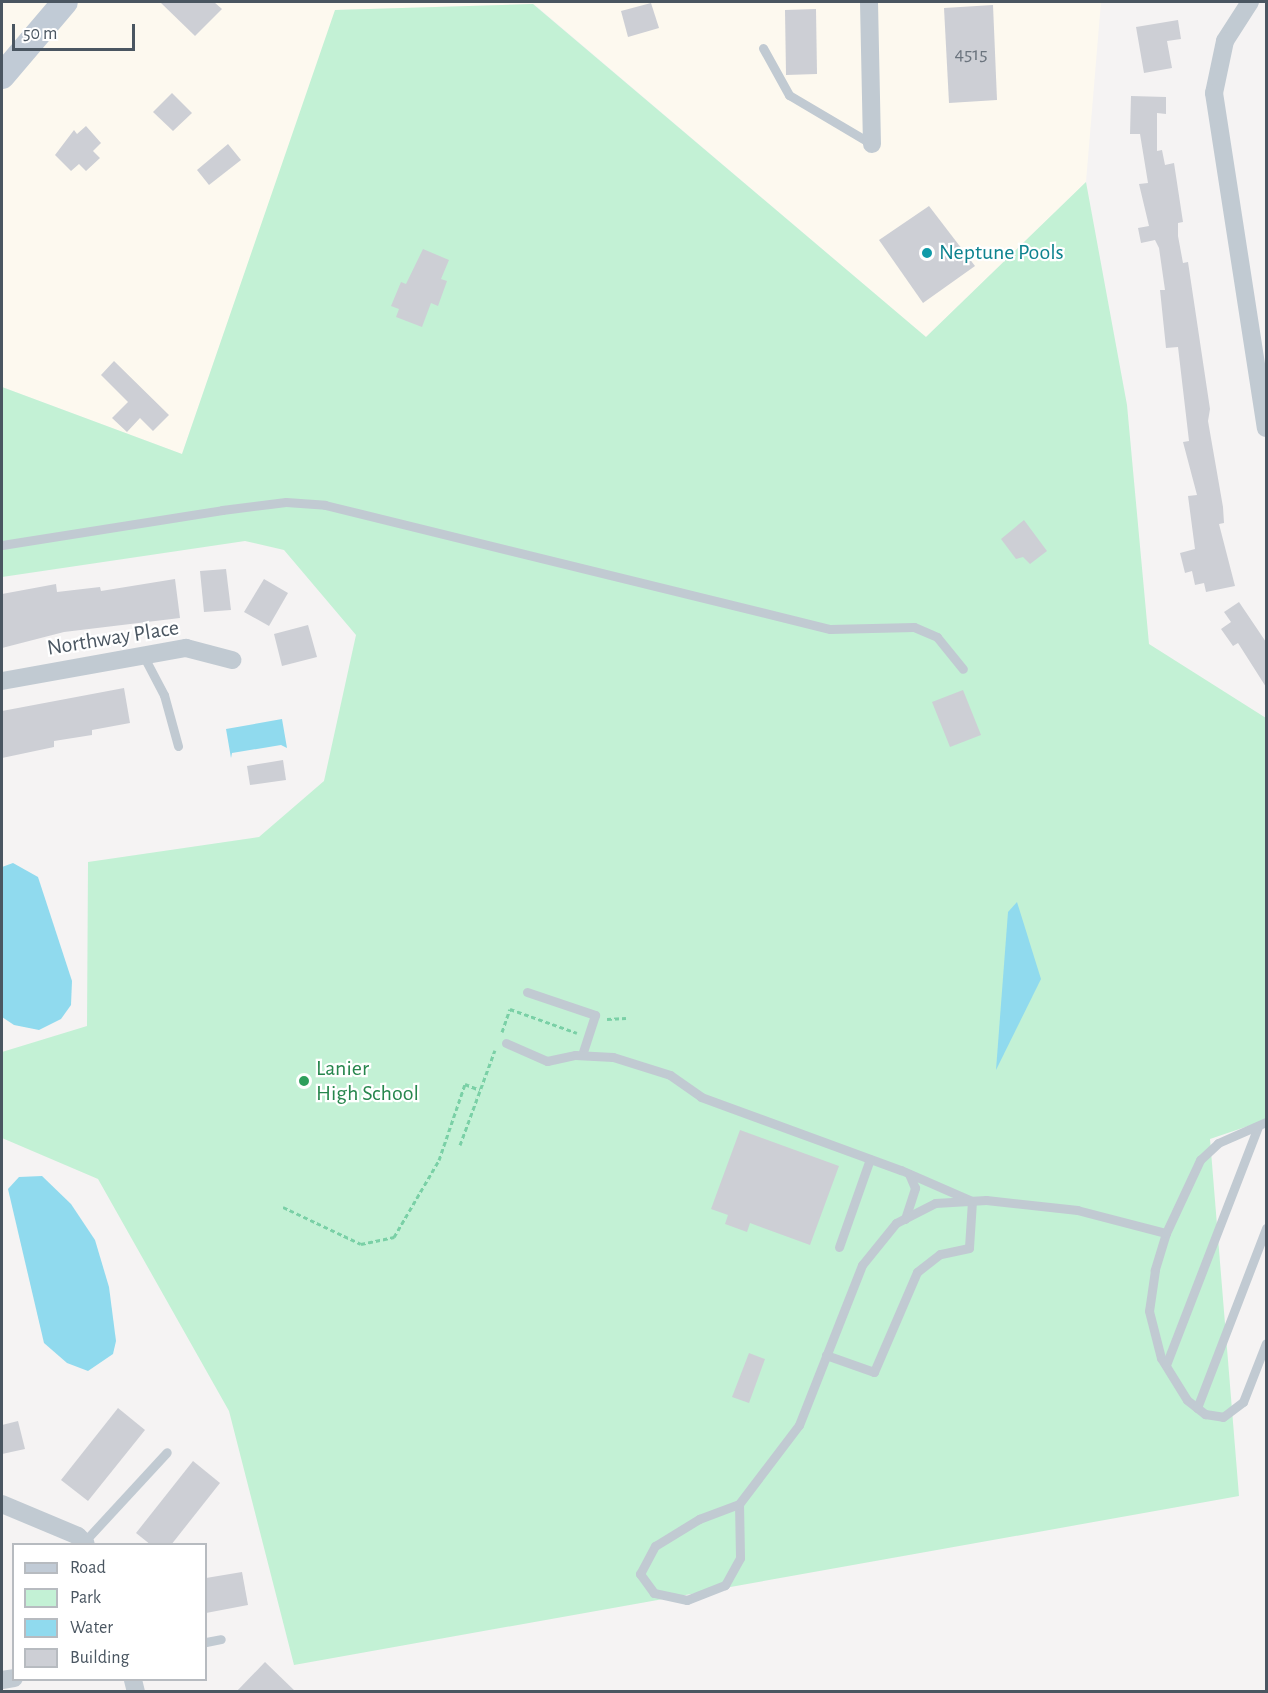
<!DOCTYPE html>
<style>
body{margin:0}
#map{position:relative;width:1268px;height:1693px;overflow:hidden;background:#f5f3f3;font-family:"Alegreya Sans",sans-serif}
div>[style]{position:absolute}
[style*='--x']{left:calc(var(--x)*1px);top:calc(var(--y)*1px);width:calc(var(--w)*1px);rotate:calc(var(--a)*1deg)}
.commercial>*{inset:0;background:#fdf9ef}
.green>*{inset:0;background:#c3f1d5}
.water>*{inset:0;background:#90daee}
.building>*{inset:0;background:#cdcfd5}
.path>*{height:3px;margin-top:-1.5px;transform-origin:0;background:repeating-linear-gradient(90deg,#7ad0a6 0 4.5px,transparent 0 7.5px)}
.lane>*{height:9px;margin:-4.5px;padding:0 4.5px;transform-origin:4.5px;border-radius:4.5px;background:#c1cad2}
.street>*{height:18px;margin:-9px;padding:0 9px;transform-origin:9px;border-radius:9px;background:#c1cad2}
.secondary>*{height:26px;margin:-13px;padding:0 13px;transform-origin:13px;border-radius:13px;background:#c1cbd6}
.dots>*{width:16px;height:16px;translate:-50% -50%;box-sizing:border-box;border:3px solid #fff;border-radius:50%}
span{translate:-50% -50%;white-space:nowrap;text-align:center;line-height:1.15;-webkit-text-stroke:4.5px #fff;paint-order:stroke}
.number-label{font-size:20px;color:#6b747e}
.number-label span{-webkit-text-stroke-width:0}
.culture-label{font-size:22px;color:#0d838f}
.left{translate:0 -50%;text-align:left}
.street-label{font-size:22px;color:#4a5661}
.leisure-label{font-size:22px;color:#27864d}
.frame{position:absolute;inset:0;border:3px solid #4a5661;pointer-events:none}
.legend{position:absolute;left:12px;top:1543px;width:195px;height:138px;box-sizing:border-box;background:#fff;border:2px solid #b7bbc0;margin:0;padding:8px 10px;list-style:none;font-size:18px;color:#4a5661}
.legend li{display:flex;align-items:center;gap:12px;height:30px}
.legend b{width:30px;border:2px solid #b7bbc0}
.scale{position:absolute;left:12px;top:24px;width:123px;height:27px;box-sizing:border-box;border:3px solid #4a5661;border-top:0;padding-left:8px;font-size:18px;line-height:21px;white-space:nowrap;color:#4a5661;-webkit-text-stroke:4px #fff;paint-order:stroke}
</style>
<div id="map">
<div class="commercial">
<div style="clip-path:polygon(2px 2px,1101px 2px,1086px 182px,926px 337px,534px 4px,336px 10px,182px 454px,2px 387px)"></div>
</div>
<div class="green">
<div style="clip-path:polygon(533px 4px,926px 337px,1086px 182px,1127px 405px,1149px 644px,1266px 718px,1266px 1120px,1210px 1139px,1239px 1496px,294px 1665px,229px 1411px,98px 1179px,2px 1138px,2px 1052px,87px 1026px,88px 862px,259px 837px,324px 781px,356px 635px,284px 550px,245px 541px,2px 577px,2px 387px,182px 454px,335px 10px)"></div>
</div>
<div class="water">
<div style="clip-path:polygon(282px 719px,287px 748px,281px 745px,232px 753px,231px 758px,226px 729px)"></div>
<div style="clip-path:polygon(13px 863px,38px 877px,72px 981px,71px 1005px,61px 1019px,39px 1030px,14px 1025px,2px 1017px,2px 867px)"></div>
<div style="clip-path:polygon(1017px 902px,1041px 979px,996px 1070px,1008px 912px)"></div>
<div style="clip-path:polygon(42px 1176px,71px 1204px,95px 1240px,109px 1287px,116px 1341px,113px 1354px,88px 1371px,67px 1363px,44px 1343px,8px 1189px,19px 1177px)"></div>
</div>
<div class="building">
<div style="clip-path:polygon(160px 2px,214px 2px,222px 9px,195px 36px)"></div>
<div style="clip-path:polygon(651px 3px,659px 28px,628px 37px,621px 11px)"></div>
<div style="clip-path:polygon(993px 5px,997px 100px,949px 103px,944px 8px)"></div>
<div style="clip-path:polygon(816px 9px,817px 74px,786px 75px,785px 10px)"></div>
<div style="clip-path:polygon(1178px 20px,1181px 39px,1167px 41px,1172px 68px,1144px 73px,1136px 27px)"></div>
<div style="clip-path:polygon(172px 93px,192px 113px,173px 131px,153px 112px)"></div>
<div style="clip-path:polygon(1131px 96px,1166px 97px,1166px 114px,1157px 113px,1157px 151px,1162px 150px,1165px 165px,1174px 163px,1183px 222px,1178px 223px,1178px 236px,1183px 263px,1188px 262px,1210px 409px,1208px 421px,1223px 507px,1224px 523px,1219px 524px,1235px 586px,1206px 592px,1204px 583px,1195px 585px,1192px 571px,1185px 573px,1180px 553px,1195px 549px,1188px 496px,1197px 495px,1183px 442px,1189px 441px,1178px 347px,1166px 348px,1160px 290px,1165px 290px,1159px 248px,1155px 240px,1141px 243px,1138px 228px,1149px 226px,1139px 184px,1148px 183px,1140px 134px,1130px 134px)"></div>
<div style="clip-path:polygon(86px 126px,101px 143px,93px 151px,100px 158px,86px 171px,79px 164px,71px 171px,55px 155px,74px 130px,77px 134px)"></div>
<div style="clip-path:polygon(228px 144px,241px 160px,209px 185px,197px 170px)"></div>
<div style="clip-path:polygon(929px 206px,975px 266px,923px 303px,879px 240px)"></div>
<div style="clip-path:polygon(423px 249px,449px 260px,441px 279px,447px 281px,438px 306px,431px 303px,422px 327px,396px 317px,399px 309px,391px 306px,401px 282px,406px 284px)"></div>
<div style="clip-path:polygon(114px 361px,169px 415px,153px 431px,140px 418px,127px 432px,112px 418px,128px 402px,101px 375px)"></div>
<div style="clip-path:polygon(1024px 520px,1047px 551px,1030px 564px,1023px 557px,1016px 559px,1001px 539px)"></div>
<div style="clip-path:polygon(226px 569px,231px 610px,204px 612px,200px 571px)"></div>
<div style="clip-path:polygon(175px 579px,180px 618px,64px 632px,2px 648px,2px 594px,56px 584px,57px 592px,100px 587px,101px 591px)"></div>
<div style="clip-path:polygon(264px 579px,288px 593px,269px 626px,244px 612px)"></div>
<div style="clip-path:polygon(1239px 602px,1266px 642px,1266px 687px,1238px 643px,1233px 646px,1221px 629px,1231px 622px,1224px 612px)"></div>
<div style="clip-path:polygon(308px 625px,317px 657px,282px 666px,274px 634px)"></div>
<div style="clip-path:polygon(124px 688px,130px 723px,92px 730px,92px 735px,54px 741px,54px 747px,2px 758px,2px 711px)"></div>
<div style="clip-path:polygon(963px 690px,981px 735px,950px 747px,932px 702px)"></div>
<div style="clip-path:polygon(283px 760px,286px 780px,250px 785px,247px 766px)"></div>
<div style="clip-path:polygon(740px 1130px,839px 1166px,810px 1245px,750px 1223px,747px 1232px,725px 1224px,728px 1215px,711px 1209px)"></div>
<div style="clip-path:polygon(749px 1353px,765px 1359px,749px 1403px,732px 1397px)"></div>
<div style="clip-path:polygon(118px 1408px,145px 1430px,88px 1501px,61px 1480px)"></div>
<div style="clip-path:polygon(18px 1421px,25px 1449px,2px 1454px,2px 1425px)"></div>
<div style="clip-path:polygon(193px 1461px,220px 1483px,171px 1545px,151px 1545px,136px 1533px)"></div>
<div style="clip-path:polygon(242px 1572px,248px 1605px,206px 1613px,206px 1578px)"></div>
<div style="clip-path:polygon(265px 1662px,296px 1692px,236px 1692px)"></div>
</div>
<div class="path">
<div style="--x:607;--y:1019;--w:19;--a:-3"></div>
<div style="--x:502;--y:1032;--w:24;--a:-71"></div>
<div style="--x:510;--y:1009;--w:71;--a:19.7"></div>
<div style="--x:460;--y:1145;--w:101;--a:-69.8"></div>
<div style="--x:283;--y:1207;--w:86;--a:25.4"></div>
<div style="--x:361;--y:1244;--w:34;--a:-12"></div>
<div style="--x:394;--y:1237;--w:89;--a:-59.7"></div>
<div style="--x:439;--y:1160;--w:80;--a:-71.1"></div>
<div style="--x:465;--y:1084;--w:16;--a:22"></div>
</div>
<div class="lane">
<div style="--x:763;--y:48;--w:54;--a:61"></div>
<div style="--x:789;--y:95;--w:96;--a:30.6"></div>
<div style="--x:2;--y:545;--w:223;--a:-9"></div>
<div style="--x:222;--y:510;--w:64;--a:-7.1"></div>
<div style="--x:286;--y:502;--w:39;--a:4"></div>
<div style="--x:325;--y:505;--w:520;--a:13.8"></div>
<div style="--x:830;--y:629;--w:84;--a:-1.4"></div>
<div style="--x:914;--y:627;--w:25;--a:23"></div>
<div style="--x:937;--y:637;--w:41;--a:50.9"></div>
<div style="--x:143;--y:655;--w:45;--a:62.3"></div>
<div style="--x:164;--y:695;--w:53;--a:74.6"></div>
<div style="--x:527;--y:992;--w:72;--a:18.7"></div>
<div style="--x:595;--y:1015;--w:42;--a:108"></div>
<div style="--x:506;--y:1043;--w:45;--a:23.7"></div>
<div style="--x:547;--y:1061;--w:29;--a:-12"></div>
<div style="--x:575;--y:1055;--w:38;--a:3"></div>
<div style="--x:613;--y:1057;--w:60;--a:17.5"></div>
<div style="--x:670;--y:1075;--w:38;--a:35"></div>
<div style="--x:701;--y:1097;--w:213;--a:20.1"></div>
<div style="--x:901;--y:1170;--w:77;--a:23.6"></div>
<div style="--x:972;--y:1201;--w:47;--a:93.7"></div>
<div style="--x:969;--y:1248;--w:30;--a:168"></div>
<div style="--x:940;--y:1254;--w:29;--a:142"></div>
<div style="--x:917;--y:1272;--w:109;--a:113.3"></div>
<div style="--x:874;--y:1372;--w:51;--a:-160.5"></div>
<div style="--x:905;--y:1219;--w:33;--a:-72"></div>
<div style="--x:915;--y:1188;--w:15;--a:-113"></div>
<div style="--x:1166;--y:1233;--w:39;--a:107"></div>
<div style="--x:1155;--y:1270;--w:41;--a:98.3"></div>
<div style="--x:1149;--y:1311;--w:49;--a:75.7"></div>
<div style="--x:1161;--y:1358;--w:49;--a:58.2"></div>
<div style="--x:1187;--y:1400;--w:23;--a:38"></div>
<div style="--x:1205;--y:1414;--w:18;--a:9"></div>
<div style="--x:1223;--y:1417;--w:25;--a:-37"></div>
<div style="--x:1243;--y:1402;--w:63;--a:-68.7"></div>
<div style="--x:839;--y:1247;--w:93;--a:-70.6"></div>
<div style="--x:1166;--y:1365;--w:256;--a:-68.9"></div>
<div style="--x:1197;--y:1408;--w:193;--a:-69"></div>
<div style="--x:739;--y:1504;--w:54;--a:88.9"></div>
<div style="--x:740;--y:1558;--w:31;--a:119"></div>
<div style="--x:725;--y:1585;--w:41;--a:158.5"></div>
<div style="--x:687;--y:1600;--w:34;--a:-168"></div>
<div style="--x:654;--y:1593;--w:24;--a:-126"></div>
<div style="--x:640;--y:1574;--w:32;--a:-62"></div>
<div style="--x:655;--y:1546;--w:52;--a:-31.5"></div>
<div style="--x:699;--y:1519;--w:43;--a:-20.6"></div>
<div style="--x:739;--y:1504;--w:99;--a:-52.8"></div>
<div style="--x:799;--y:1425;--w:172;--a:-68.5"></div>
<div style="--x:862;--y:1265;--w:54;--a:-51"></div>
<div style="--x:896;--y:1223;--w:44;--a:-27.1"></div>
<div style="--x:935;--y:1203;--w:51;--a:-3.4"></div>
<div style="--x:986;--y:1200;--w:92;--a:6.3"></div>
<div style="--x:1077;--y:1210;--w:92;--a:14.5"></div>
<div style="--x:1166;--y:1233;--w:81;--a:-65"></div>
<div style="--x:1200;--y:1160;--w:25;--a:-43"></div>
<div style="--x:1218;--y:1143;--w:52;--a:-23.6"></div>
<div style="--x:84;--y:1542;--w:122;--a:-47.3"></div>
<div style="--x:206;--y:1642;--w:15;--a:-11"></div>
</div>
<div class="street">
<div style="--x:869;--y:2;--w:142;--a:88.8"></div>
<div style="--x:1250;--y:2;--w:46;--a:122.7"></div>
<div style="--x:1225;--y:41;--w:53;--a:101.9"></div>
<div style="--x:1214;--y:93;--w:339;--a:81.2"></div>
<div style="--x:2;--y:681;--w:187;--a:-10.2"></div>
<div style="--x:186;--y:648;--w:48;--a:14.6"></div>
<div style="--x:2;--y:1504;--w:82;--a:22.8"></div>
<div style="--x:78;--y:1536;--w:11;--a:45"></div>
<div style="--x:2;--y:1680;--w:12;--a:-9"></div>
<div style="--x:133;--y:1680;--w:12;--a:76"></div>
</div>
<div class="secondary">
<div style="--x:2;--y:76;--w:97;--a:-49.6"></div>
</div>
<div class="dots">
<div style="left:927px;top:253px;background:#0f9aa8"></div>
<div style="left:304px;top:1081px;background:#2e9e5b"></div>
</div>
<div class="number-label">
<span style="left:971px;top:54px">4515</span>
</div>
<div class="culture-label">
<span class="left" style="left:939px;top:253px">Neptune Pools</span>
</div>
<div class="street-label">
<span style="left:113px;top:638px;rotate:-9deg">Northway Place</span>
</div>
<div class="leisure-label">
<span class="left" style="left:316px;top:1081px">Lanier<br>High School</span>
</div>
<div class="frame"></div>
<ul class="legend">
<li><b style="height:8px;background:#c1cbd6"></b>Road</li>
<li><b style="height:16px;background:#c3f1d5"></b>Park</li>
<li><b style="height:16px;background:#90daee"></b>Water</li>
<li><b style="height:16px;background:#cdcfd5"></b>Building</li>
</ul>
<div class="scale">50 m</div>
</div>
